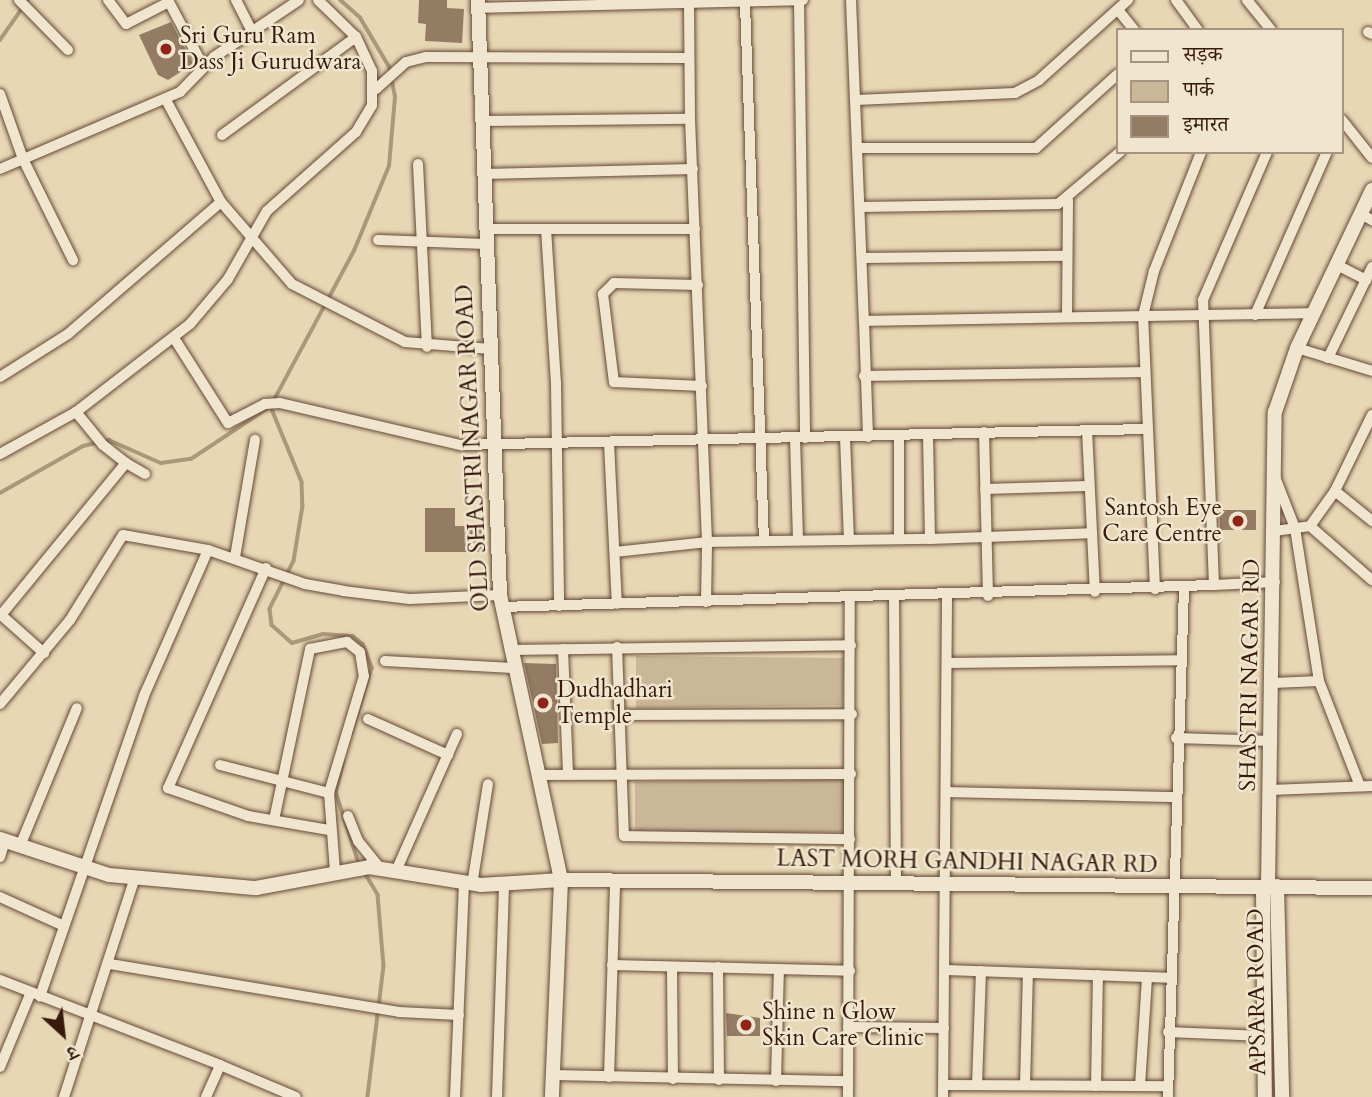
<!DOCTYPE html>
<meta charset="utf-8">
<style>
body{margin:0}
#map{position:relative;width:1372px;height:1097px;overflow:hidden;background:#e8d7b4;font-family:Cardo,"Noto Serif Devanagari",serif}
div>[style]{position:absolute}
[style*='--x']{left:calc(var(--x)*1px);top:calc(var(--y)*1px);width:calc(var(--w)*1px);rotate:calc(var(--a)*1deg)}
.green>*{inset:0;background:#cab798}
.stream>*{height:3.5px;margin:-1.75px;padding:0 1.75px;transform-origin:1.75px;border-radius:1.75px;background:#ac977b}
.building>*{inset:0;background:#947c64}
.roads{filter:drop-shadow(0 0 2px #644937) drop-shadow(0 0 2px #644937)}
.minor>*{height:10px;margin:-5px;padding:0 5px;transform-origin:5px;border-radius:5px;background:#f0e5ce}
.tertiary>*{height:14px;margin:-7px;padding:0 7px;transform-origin:7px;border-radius:7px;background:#f0e5ce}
.dots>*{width:19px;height:19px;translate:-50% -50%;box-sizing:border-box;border:4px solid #f0e5ce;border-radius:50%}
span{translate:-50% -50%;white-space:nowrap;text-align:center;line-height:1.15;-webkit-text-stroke:5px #f0e5ce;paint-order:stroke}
.poi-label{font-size:23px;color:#381a0d}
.left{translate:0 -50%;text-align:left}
.right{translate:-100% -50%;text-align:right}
.street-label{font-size:23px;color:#381a0d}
.legend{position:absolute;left:1116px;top:28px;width:228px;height:126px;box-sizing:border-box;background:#f0e5ce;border:2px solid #a69481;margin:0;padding:9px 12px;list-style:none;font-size:21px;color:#381a0d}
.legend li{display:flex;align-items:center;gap:14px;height:35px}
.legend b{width:35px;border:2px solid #a69481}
.north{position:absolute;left:28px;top:999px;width:70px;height:70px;-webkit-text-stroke:5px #f0e5ce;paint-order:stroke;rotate:153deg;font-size:19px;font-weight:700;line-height:28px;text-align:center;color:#381a0d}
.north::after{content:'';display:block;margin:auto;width:24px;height:32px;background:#381a0d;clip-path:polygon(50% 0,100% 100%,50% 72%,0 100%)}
</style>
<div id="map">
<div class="green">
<div style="clip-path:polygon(636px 656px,844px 658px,843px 705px,636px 708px)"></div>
<div style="clip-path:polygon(844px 779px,845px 832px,635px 835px,635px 782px)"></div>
</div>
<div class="stream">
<div style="--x:0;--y:40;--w:49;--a:-55"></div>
<div style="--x:274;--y:400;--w:169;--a:-61.8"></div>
<div style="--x:354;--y:251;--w:92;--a:-67.6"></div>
<div style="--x:389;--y:166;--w:69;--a:-85"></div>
<div style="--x:395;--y:97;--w:31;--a:-101"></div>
<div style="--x:389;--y:67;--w:57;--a:-120.6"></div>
<div style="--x:360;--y:18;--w:27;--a:-138"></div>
<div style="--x:271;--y:407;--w:81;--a:67.5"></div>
<div style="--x:302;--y:482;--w:24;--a:88"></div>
<div style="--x:303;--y:506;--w:56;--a:99.3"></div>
<div style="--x:294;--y:561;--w:54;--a:116.6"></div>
<div style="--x:270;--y:609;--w:16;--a:83"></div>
<div style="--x:272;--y:625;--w:27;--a:42"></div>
<div style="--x:292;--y:643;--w:32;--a:-16"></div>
<div style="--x:323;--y:634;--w:30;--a:4"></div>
<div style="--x:353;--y:636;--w:13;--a:39"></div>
<div style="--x:363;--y:644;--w:26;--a:69"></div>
<div style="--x:372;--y:668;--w:68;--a:107.1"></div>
<div style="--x:0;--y:493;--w:95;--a:-29.5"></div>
<div style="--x:83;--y:446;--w:27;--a:-13"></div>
<div style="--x:109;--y:440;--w:57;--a:23.9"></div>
<div style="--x:161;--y:463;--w:30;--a:-8"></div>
<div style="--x:191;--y:459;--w:96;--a:-33.5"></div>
<div style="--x:344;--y:761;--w:32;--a:104"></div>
<div style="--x:336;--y:792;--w:75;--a:72.1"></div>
<div style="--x:365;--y:873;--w:26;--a:59"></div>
<div style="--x:378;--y:895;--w:71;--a:85.2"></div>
<div style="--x:384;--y:966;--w:132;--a:97"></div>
</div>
<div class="building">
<div style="clip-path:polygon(419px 0,447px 0,447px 8px,464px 9px,462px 43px,425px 41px,426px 24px,418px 23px)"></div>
<div style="clip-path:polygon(171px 22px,193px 64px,168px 80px,158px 75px,139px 35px)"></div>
<div style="clip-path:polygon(425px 508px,455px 508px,455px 526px,482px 526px,482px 552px,425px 552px)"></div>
<div style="clip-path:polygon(1219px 510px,1256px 510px,1256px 530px,1220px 530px)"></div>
<div style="clip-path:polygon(524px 663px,556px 664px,558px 743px,542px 744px)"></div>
<div style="clip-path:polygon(726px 1013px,760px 1018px,760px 1036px,727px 1036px)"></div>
</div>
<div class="roads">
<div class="minor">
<div style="--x:19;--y:0;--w:70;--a:45.6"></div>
<div style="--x:108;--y:0;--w:30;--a:53"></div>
<div style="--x:126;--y:24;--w:48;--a:-27.1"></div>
<div style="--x:169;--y:2;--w:72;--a:62"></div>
<div style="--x:236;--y:0;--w:35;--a:63"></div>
<div style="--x:851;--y:0;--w:321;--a:87.7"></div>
<div style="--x:864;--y:321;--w:451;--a:-1"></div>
<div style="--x:1176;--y:0;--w:37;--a:54"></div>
<div style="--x:1247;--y:0;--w:38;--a:51"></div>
<div style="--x:799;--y:1;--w:437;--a:89.2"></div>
<div style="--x:745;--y:3;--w:538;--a:87.98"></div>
<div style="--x:479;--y:8;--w:324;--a:-1.4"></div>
<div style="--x:1118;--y:10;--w:26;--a:51"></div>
<div style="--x:1368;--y:32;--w:4;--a:27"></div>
<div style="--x:376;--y:89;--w:40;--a:-42"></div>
<div style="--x:406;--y:62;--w:21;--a:-14"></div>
<div style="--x:426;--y:57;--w:263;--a:0.2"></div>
<div style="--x:0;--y:94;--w:69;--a:70.5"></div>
<div style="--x:23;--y:159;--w:113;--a:63.7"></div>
<div style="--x:166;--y:100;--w:116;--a:61.7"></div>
<div style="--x:221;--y:202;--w:108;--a:49.1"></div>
<div style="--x:292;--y:284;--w:127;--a:27.2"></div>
<div style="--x:405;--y:342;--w:86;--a:4.7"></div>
<div style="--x:856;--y:100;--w:159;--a:-2.5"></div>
<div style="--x:1015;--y:93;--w:27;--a:-28"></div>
<div style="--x:1039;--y:80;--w:120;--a:-42"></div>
<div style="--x:1342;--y:120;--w:48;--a:51.7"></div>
<div style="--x:483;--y:121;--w:207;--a:-0.6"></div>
<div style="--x:690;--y:119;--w:118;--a:-90.5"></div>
<div style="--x:222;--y:135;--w:166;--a:-36.2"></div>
<div style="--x:858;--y:148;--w:178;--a:0"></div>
<div style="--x:1036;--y:148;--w:110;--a:-42.1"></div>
<div style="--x:418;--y:164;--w:183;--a:87.2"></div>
<div style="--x:0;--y:169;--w:196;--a:-23.2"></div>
<div style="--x:180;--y:92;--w:49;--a:-45.8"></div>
<div style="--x:214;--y:57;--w:102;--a:-33.8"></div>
<div style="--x:484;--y:174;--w:209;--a:-1.4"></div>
<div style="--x:860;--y:207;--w:198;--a:-0.9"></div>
<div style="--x:1058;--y:204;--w:81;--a:-40"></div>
<div style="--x:1361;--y:214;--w:13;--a:29"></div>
<div style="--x:486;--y:229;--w:209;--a:0"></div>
<div style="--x:546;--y:229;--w:154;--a:86.3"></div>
<div style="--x:556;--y:383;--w:223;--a:89.2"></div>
<div style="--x:378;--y:240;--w:109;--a:2.1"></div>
<div style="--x:862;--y:258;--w:205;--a:-0.6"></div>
<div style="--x:1337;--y:265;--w:33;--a:27"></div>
<div style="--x:698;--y:285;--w:84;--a:-178.6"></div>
<div style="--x:614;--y:283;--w:16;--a:135"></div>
<div style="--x:603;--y:294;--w:89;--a:82.9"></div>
<div style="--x:614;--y:382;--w:88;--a:2.6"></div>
<div style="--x:1255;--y:315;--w:178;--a:-66.2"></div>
<div style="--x:1067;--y:317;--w:117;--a:-89.5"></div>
<div style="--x:864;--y:321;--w:116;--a:88"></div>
<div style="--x:174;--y:338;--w:101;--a:57.6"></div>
<div style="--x:228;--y:423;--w:42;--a:-27.2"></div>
<div style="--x:265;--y:404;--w:15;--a:-4"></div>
<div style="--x:280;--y:403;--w:186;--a:13.1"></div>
<div style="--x:461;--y:445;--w:683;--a:-1.34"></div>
<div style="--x:1297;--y:348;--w:78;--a:17"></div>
<div style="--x:1328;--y:358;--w:101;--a:-64.2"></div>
<div style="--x:864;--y:376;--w:281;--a:-0.8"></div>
<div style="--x:0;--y:377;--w:80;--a:-32.3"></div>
<div style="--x:68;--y:334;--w:202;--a:-40.8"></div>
<div style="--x:1372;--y:415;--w:85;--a:116"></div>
<div style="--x:1335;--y:491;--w:43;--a:125.5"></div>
<div style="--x:1310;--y:526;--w:82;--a:41.1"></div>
<div style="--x:1087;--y:430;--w:162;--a:87.2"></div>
<div style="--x:984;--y:432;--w:164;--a:88.6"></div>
<div style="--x:899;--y:435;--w:104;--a:90"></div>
<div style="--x:928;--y:435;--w:104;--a:88.9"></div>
<div style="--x:930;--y:539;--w:160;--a:-2.1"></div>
<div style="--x:845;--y:437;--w:103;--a:87.8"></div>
<div style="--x:795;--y:438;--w:102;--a:88.3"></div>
<div style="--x:609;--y:443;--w:161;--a:87.2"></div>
<div style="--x:0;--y:454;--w:87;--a:-28.9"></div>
<div style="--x:76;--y:412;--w:144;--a:-37.7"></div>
<div style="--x:190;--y:324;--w:59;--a:-49.8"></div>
<div style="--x:228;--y:279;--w:78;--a:-60.2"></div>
<div style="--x:267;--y:211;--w:119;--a:-41.6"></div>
<div style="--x:356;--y:132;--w:31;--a:-59"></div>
<div style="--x:372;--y:105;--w:34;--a:-90"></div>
<div style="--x:372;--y:71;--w:38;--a:-115"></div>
<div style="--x:356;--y:37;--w:53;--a:-135.8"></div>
<div style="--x:126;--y:463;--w:22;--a:30"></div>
<div style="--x:1275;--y:477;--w:55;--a:68.6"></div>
<div style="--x:1295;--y:528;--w:155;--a:81.1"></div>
<div style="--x:1319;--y:681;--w:113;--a:68.7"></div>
<div style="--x:985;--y:489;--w:102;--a:-1.7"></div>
<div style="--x:1335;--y:491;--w:48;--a:39"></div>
<div style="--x:1275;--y:531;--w:35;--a:-8"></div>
<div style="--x:208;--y:550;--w:103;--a:19.3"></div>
<div style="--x:305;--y:584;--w:39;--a:10"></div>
<div style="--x:343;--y:591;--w:67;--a:6.8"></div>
<div style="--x:410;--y:599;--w:90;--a:-2.5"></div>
<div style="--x:615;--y:552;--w:93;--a:-6.2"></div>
<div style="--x:707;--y:542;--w:423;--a:-92.3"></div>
<div style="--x:235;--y:557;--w:119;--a:-80.3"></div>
<div style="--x:266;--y:568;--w:241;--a:114"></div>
<div style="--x:168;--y:788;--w:85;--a:19.3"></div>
<div style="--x:248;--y:816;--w:82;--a:9.8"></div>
<div style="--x:1214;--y:585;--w:61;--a:-2.8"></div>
<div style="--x:1155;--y:589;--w:273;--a:-92.5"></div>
<div style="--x:1143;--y:316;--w:46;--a:-76.3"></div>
<div style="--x:1154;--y:271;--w:128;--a:-68.4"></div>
<div style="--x:894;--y:598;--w:285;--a:89.6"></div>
<div style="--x:706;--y:602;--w:60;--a:-89"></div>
<div style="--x:707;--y:542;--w:223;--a:-0.8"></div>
<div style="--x:501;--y:607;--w:713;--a:-1.77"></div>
<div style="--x:1214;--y:585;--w:285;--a:-92.2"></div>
<div style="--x:1203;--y:300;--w:161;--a:-66.6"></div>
<div style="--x:0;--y:614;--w:59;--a:41.6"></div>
<div style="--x:1;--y:615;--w:197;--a:-50.6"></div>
<div style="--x:126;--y:463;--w:29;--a:-142"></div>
<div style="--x:103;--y:445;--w:43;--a:-129.3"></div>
<div style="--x:617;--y:647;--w:189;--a:87.9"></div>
<div style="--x:624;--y:836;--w:226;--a:0.8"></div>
<div style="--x:563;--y:649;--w:125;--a:87.7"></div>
<div style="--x:510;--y:650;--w:341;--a:-0.8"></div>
<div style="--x:385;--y:661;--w:128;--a:3.1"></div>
<div style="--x:948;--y:663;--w:231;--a:-0.7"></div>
<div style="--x:1273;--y:683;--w:46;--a:-2.5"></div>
<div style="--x:0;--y:704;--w:109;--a:-50.2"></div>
<div style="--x:70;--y:620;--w:100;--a:-58.1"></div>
<div style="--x:123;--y:535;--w:86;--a:10"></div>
<div style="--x:208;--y:550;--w:159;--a:113.7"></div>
<div style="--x:144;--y:696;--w:318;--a:109.1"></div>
<div style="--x:618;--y:715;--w:234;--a:-0.2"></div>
<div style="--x:368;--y:719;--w:88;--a:24.2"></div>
<div style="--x:1176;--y:738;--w:96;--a:1.8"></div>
<div style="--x:220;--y:765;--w:113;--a:14.4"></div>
<div style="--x:537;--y:775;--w:314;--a:-0.2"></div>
<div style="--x:1270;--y:790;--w:102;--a:-2.2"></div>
<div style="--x:949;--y:792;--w:226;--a:1.3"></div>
<div style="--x:348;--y:816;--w:27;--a:68"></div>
<div style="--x:358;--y:841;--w:36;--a:51"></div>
<div style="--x:274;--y:820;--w:175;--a:-78.1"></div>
<div style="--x:310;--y:649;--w:38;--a:-11"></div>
<div style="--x:347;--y:642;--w:16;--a:38"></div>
<div style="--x:360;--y:652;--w:24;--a:81"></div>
<div style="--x:364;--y:676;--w:122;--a:106.7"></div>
<div style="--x:329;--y:793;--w:78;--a:85.6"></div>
<div style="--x:20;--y:846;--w:149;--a:-67.6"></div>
<div style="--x:0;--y:857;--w:17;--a:-73"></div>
<div style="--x:396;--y:871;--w:150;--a:-66"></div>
<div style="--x:472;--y:885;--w:102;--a:-81"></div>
<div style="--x:0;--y:897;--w:70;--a:24.4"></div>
<div style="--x:110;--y:964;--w:293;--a:9.4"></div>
<div style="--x:399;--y:1012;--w:60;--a:2.9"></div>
<div style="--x:612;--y:965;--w:238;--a:1.4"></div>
<div style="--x:672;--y:967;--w:112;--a:89.5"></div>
<div style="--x:718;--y:967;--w:113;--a:89.5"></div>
<div style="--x:945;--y:970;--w:224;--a:2"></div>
<div style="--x:0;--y:980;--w:236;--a:21.1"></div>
<div style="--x:848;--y:1027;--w:96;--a:0.6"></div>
<div style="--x:1168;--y:1032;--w:96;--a:2.4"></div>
<div style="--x:0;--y:1067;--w:81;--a:-67.5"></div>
<div style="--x:553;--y:1075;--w:295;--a:1.2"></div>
<div style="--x:609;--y:1077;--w:196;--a:-88.2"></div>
<div style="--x:776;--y:1081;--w:112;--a:-88.5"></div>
<div style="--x:943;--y:1085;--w:225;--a:0.3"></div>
<div style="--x:977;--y:1085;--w:114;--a:-88"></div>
<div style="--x:1025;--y:1085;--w:112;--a:-88.5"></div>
<div style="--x:1096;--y:1086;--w:111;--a:-89"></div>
<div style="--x:1140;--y:1086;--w:109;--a:-86.3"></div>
<div style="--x:64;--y:1097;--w:231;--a:-72.1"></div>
<div style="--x:206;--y:1097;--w:35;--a:-66"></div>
<div style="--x:220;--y:1065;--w:82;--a:22.8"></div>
<div style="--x:455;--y:1097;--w:213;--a:-87.6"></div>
<div style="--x:497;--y:1097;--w:212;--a:-88.1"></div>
<div style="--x:848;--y:1097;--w:498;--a:-89.8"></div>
<div style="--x:943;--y:1097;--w:500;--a:-89.54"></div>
<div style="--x:1168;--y:1097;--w:509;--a:-88.2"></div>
</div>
<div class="tertiary">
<div style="--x:478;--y:0;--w:595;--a:87.88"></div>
<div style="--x:500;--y:595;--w:291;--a:77.9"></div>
<div style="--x:561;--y:880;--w:217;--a:92.4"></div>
<div style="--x:0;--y:839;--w:115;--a:18.3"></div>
<div style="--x:109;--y:875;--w:148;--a:5.1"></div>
<div style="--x:256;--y:888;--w:115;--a:-10.5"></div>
<div style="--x:369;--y:867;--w:113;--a:9.1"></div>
<div style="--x:481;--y:885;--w:80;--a:-3.6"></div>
<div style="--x:561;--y:880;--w:811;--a:0.57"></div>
<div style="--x:1277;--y:886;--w:211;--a:88.6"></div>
<div style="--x:1263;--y:887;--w:210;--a:89.5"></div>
<div style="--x:1268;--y:887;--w:475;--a:-89.2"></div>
<div style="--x:1275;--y:412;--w:68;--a:-71"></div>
<div style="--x:1297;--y:348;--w:175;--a:-64.6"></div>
</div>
</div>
<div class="dots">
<div style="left:166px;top:49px;background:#8f2418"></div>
<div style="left:1238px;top:521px;background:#8f2418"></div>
<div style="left:543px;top:703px;background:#8f2418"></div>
<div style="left:746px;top:1025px;background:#8f2418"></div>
</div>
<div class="poi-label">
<span class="left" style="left:180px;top:49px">Sri Guru Ram<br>Dass Ji Gurudwara</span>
<span class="right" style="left:1222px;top:521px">Santosh Eye<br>Care Centre</span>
<span class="left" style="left:557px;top:703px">Dudhadhari<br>Temple</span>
<span class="left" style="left:762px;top:1025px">Shine n Glow<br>Skin Care Clinic</span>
</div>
<div class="street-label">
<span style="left:473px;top:448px;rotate:-93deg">OLD SHASTRI NAGAR ROAD</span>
<span style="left:1250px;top:675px;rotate:-89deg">SHASTRI NAGAR RD</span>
<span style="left:967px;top:862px;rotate:1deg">LAST MORH GANDHI NAGAR RD</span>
<span style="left:1257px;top:992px;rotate:-91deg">APSARA ROAD</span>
</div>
<ul class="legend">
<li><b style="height:9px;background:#f0e5ce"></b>सड़क</li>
<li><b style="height:19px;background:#cab798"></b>पार्क</li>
<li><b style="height:19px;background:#947c64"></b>इमारत</li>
</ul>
<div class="north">उ</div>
</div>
